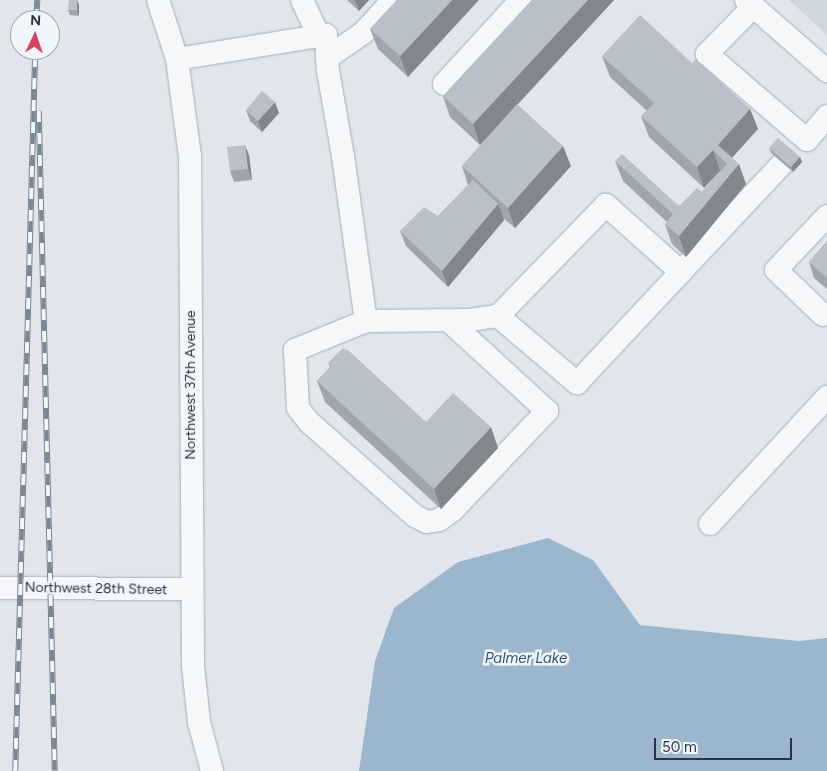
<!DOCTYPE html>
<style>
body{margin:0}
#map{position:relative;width:827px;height:771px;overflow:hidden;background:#e2e6ec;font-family:Figtree,sans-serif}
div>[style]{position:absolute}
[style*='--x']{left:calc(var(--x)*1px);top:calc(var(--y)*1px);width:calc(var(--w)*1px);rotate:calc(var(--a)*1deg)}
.built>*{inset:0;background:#d0d6de}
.water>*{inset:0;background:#9bb6cd}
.roads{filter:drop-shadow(0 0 1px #a7adb7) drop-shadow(0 0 1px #a7adb7)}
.minor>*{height:22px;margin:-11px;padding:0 11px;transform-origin:11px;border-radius:11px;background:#f6f7f9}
.rail>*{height:5.5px;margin-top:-2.75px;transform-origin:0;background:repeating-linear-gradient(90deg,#f2f5f9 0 11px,#7b8796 0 22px);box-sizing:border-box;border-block:1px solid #7b8796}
.wall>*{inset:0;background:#9fa5ae}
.shaded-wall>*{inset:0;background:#82868d}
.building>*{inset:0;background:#b9c0ca}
span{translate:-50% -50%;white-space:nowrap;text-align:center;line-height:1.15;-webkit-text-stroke:5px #f2f5f9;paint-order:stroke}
.street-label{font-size:14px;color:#293545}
.water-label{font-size:15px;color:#30567c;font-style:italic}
.north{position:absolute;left:10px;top:10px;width:50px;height:50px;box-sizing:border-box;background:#f2f5f9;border:1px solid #a2a8b1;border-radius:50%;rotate:3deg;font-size:14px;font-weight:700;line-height:20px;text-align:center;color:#293545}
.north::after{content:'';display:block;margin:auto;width:18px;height:22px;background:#d74160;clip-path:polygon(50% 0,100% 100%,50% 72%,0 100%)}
.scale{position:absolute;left:654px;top:738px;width:138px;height:22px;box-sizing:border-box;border:2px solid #293545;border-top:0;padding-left:6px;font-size:15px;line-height:18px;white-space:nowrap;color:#293545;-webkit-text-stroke:4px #f2f5f9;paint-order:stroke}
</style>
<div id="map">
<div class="built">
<div style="clip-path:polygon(789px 0,827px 0,827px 35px)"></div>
</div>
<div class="water">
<div style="clip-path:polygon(548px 538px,593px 560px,640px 625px,799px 641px,827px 638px,827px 771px,359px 771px,375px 661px,394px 608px,458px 562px)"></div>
</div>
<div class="roads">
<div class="minor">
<div style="--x:158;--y:0;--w:62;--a:72.1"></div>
<div style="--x:177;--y:59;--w:98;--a:82.4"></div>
<div style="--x:190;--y:156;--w:510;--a:89.66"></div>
<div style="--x:193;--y:666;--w:56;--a:83.9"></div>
<div style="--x:199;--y:722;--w:51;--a:75.1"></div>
<div style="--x:302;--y:0;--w:38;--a:65"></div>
<div style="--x:746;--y:0;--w:108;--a:41.2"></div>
<div style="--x:753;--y:7;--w:66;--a:134.4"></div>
<div style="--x:707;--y:54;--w:132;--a:40.7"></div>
<div style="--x:807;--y:140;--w:31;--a:-50"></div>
<div style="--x:327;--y:58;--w:44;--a:-34.8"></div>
<div style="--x:363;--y:33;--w:45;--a:-47.7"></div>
<div style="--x:177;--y:59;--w:151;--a:-9.2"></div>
<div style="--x:326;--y:35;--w:36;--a:87"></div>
<div style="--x:328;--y:71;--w:86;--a:80"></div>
<div style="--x:343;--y:156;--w:167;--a:82.1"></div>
<div style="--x:366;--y:321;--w:103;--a:-0.6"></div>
<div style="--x:469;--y:320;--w:29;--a:-8"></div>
<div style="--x:444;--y:84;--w:114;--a:-47.5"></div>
<div style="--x:681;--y:272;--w:101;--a:-138.2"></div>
<div style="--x:606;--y:205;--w:155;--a:134.2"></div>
<div style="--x:498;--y:316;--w:104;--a:40.3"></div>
<div style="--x:577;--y:383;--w:301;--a:-46.9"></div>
<div style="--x:823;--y:315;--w:65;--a:-136.2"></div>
<div style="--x:776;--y:270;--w:74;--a:-46.6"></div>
<div style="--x:366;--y:321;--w:77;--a:157.8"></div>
<div style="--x:295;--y:350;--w:58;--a:87"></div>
<div style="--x:298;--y:408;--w:18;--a:52"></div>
<div style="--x:309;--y:422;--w:142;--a:41.6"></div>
<div style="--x:415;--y:516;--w:13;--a:27"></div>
<div style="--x:427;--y:522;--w:12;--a:-9"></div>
<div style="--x:439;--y:520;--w:17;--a:-36"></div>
<div style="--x:453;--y:510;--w:137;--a:-46.5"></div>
<div style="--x:547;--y:411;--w:134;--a:-137.4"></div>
<div style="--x:710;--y:524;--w:173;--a:-47.3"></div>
<div style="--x:0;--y:588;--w:192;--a:0.3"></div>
</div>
</div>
<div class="rail">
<div style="--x:36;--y:20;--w:20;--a:-87"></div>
<div style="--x:39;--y:111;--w:660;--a:88.61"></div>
<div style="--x:15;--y:771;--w:721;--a:-88.41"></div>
</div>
<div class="wall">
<div style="clip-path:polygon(77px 0,79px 5px,79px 16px,70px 15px,68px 10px)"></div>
<div style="clip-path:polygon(347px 0,369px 0,359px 11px)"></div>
<div style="clip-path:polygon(397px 0,408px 77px,378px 49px,370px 29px)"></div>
<div style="clip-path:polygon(532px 0,614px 0,517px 105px,571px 166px,515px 228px,502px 217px,504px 220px,448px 287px,406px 246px,400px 231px,438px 216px,468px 185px,462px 166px,503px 120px,480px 145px,450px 117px,443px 96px)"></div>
<div style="clip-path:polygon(602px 56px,692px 63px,750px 109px,758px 129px,732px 158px,746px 184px,686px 257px,672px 244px,665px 224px,667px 222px,623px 181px,615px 161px,679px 206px,702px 192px,721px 171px,720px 171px,704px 188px,649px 137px,641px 116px,647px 111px,610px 77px)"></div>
<div style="clip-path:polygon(246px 110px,279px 113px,262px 132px,250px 121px)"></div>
<div style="clip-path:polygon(769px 148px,800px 157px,802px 162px,793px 172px,771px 153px)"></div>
<div style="clip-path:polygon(249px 155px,252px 180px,234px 182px,230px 171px)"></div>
<div style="clip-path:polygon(827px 241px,827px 289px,814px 278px,809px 262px)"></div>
<div style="clip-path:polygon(328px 363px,426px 422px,498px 448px,441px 509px,325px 402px,317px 381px,330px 367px)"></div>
</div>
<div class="shaded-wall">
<div style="clip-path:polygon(77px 0,79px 5px,79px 16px,77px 10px)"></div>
<div style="clip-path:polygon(355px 0,369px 0,359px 11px)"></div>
<div style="clip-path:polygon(452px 0,479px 0,408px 77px,400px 56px)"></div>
<div style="clip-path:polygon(588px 0,614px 0,480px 145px,473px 124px)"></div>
<div style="clip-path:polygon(275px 102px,279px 113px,262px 132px,258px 121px)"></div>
<div style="clip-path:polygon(750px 109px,758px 129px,727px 163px,718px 145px)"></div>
<div style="clip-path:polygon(245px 145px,249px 155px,252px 180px,248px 169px)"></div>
<div style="clip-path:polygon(563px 146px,571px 166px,515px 228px,508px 208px)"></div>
<div style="clip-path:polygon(713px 150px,720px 171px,704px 188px,697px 167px)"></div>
<div style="clip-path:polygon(800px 157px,802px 162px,793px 172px,791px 167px)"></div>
<div style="clip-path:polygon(739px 164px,746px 184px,686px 257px,679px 236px)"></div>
<div style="clip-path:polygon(498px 204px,504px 220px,448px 287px,442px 271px)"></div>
<div style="clip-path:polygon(491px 427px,498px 448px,441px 509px,434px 489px)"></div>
</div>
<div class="building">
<div style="clip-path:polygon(69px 0,77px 0,77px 10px,68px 10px)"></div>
<div style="clip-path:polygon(397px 0,452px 0,400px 56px,370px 29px)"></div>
<div style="clip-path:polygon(532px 0,588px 0,473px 124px,443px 96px)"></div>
<div style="clip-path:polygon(640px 15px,692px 63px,696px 59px,750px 109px,718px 145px,739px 164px,679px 236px,665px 224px,673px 214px,615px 161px,622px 154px,679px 206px,697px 188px,702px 192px,727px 164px,713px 150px,697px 167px,641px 116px,654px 103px,602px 56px)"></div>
<div style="clip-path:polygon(262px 91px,275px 102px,258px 121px,246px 110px)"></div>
<div style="clip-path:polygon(517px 104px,563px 146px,508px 208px,462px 166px)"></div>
<div style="clip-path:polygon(778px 138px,800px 157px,791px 167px,769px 148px)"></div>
<div style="clip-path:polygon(245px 145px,248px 169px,230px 171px,227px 147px)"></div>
<div style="clip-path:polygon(473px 180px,498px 204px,442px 271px,400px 231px,424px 207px,438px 216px)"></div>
<div style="clip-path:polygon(827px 241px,827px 278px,809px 262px)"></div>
<div style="clip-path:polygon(343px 348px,346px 350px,331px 366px,328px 363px)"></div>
<div style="clip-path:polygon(347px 349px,426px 422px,453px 393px,491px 427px,434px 489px,317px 381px)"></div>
</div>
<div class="street-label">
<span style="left:191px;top:385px;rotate:-90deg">Northwest 37th Avenue</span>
<span style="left:96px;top:589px;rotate:1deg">Northwest 28th Street</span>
</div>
<div class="water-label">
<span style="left:526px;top:659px">Palmer Lake</span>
</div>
<div class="north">N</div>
<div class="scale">50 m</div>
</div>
